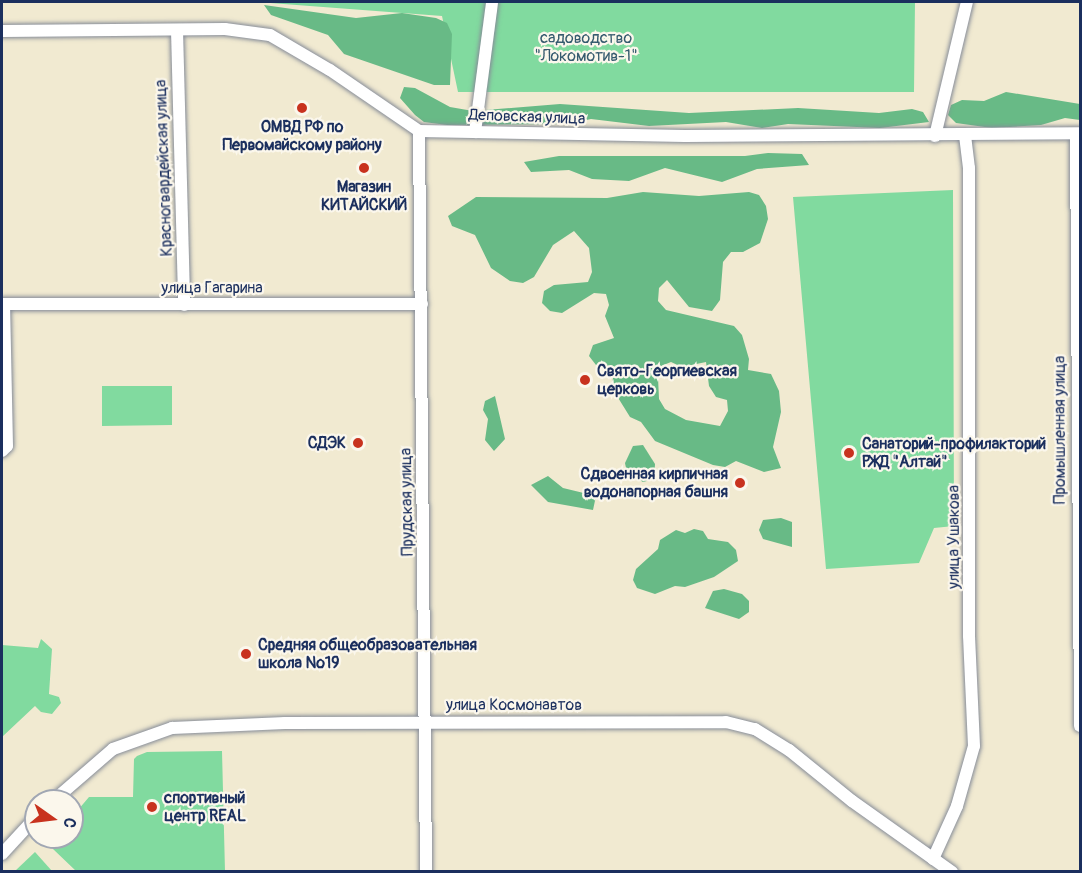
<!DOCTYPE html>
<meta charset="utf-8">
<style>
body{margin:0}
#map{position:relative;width:1082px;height:873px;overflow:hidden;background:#f1ead1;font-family:Pangolin,sans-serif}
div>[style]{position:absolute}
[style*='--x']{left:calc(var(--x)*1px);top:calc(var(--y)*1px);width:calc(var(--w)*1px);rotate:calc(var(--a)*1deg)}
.green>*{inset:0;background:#81da9f}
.forest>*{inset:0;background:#68ba86}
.roads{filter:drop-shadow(0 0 2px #868c98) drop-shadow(0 0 2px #868c98)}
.minor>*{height:12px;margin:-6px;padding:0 6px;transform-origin:6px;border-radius:6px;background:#fff}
.dots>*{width:16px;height:16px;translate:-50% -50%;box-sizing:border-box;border:3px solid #fbf7ec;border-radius:50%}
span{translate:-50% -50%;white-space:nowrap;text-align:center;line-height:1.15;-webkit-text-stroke:4.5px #fbf7ec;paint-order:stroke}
.park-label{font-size:16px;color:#345a6e}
.street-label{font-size:16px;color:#1b2f5e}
.poi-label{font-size:16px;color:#1b2f5e;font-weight:700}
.left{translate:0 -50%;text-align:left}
.right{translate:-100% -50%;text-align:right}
.frame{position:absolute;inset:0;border:3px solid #1b2f5e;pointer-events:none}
.north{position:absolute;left:24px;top:789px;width:60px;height:60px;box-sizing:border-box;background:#fbf7ec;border:2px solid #a1a7b3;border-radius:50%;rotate:104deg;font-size:16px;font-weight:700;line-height:24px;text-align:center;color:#1b2f5e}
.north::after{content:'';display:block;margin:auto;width:21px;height:27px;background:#c8321e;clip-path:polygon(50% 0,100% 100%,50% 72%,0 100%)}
</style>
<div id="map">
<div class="green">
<div style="clip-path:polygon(257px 2px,915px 2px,914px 92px,458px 92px,442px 16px)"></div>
<div style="clip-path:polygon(953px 190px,954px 526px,934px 528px,919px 563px,826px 569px,793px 197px)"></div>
<div style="clip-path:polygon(102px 386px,172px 386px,172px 425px,102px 426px)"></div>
<div style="clip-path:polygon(41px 639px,52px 649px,49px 694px,59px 697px,61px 703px,52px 714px,41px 712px,35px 706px,2px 737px,2px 645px,38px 648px)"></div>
<div style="clip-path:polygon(222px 751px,225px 871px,76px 871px,53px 849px,55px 837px,72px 837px,72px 817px,89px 797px,133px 797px,134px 759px,137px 756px,147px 752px)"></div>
<div style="clip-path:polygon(35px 852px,52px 871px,15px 871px)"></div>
</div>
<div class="forest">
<div style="clip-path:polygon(264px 5px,356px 18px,402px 13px,436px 18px,447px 23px,452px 34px,450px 85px,434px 85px,344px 54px,328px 35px,271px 15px)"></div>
<div style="clip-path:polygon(404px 87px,415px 88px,450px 107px,473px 111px,560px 104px,689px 113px,798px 108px,879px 113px,912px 109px,923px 112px,929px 122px,880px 128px,788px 124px,762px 128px,726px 122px,649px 126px,591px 119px,567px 124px,447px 125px,424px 122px,415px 115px,400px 98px)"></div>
<div style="clip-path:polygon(1006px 92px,1080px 104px,1080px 120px,1065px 118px,1041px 125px,992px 128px,956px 123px,948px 115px,951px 105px,962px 100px,984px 101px)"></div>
<div style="clip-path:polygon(768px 153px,802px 154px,809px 165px,757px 169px,722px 182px,665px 168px,629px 181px,592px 179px,569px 170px,531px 172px,524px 162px,559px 156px,745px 156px)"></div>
<div style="clip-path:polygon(evenodd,643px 192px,699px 196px,749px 192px,759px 195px,766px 206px,768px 219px,760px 243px,743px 252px,731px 252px,723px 262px,720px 300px,712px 311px,689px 307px,667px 280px,659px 288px,658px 301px,666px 310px,734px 326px,742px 335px,749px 359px,748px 370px,771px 374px,779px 391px,781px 412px,773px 447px,781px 468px,764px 472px,736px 461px,725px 467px,713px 465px,655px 441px,641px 422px,630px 417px,612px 388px,613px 377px,607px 366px,596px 365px,589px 356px,593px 345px,614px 338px,605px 316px,609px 305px,606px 294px,594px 293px,562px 313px,550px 311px,542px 303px,544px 291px,554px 285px,588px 282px,592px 272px,589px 248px,574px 231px,553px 245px,534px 277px,523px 283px,510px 281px,491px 268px,475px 235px,452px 226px,448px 216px,476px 197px,607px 198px,643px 192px,671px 362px,682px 367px,706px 362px,709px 386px,716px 397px,727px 400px,728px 411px,720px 426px,686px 420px,665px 409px,659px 399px,658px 377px,661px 366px,671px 362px)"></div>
<div style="clip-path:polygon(495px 396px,505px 439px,494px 451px,485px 440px,488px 419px,483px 410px,485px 401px)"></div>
<div style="clip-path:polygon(643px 445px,655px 464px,654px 479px,643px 482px,627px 473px,625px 463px,633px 446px)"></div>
<div style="clip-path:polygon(548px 476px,563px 488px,596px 496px,593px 510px,548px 502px,531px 485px)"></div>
<div style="clip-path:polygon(781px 518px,792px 522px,792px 547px,763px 539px,759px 530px,763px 520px)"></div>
<div style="clip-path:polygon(694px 529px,703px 531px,708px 539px,728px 542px,736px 550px,738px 561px,714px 577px,685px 587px,675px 586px,655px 594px,637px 588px,633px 580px,636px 569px,658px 549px,660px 540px,676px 530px,685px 533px)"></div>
<div style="clip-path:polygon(724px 589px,742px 594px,749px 601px,749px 612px,739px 619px,705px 608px,713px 591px)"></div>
</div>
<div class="roads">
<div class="minor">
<div style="--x:177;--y:30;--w:275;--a:88.5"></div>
<div style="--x:2;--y:31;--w:223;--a:-0.5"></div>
<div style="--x:225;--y:29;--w:45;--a:7.6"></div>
<div style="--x:270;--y:35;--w:69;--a:30.3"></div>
<div style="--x:330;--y:70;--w:108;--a:34.4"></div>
<div style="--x:419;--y:131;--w:266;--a:1.1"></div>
<div style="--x:685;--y:136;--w:395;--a:-0.4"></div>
<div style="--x:419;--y:131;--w:741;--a:89.46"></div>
<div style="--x:475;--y:132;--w:131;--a:-82.5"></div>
<div style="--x:1076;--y:134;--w:592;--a:89.61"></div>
<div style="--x:935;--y:136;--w:138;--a:-76.6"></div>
<div style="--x:2;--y:304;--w:420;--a:0"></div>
<div style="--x:2;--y:451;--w:7;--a:-45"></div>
<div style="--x:7;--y:446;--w:142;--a:-91.2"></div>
<div style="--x:53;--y:801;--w:79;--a:-40.9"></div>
<div style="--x:113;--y:749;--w:63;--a:-19.6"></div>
<div style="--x:172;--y:728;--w:113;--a:-2.5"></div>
<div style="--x:285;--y:723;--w:441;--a:-0.1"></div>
<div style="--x:726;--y:722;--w:30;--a:14"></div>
<div style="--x:755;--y:729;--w:40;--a:32"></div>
<div style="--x:789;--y:750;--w:81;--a:39"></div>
<div style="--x:852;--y:801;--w:123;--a:35.4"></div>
<div style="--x:2;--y:854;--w:50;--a:-47.4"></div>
<div style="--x:933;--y:859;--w:58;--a:-65.6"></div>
<div style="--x:957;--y:806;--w:62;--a:-74.2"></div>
<div style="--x:974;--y:746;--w:110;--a:-92.6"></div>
<div style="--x:969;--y:636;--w:468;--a:-90"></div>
<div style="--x:969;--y:168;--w:32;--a:-97"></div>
</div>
</div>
<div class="dots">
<div style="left:302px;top:108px;background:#c8321e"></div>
<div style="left:364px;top:168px;background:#c8321e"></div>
<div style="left:585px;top:380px;background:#c8321e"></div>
<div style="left:358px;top:443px;background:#c8321e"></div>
<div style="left:849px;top:453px;background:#c8321e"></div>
<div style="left:740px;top:483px;background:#c8321e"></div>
<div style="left:246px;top:654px;background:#c8321e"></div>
<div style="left:152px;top:807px;background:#c8321e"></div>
</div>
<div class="park-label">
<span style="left:586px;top:47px">садоводство<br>"Локомотив-1"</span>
</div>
<div class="street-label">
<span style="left:527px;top:117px;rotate:2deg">Деповская улица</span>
<span style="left:164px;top:168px;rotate:-92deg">Красногвардейская улица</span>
<span style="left:212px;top:288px">улица Гагарина</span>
<span style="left:1060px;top:430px;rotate:-90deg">Промышленная улица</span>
<span style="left:407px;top:502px;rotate:-91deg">Прудская улица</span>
<span style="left:954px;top:537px;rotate:-90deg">улица Ушакова</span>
<span style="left:514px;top:705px">улица Космонавтов</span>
</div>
<div class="poi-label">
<span style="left:302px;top:136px">ОМВД РФ по<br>Первомайскому району</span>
<span style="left:364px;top:196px">Магазин<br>КИТАЙСКИЙ</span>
<span class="left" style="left:597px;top:380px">Свято-Георгиевская<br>церковь</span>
<span class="right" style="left:346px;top:443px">СДЭК</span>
<span class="left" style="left:862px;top:453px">Санаторий-профилакторий<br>РЖД "Алтай"</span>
<span class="right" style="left:728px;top:483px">Сдвоенная кирпичная<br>водонапорная башня</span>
<span class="left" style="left:258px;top:654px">Средняя общеобразовательная<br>школа №19</span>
<span class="left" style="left:164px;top:807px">спортивный<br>центр REAL</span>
</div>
<div class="frame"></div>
<div class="north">С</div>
</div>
